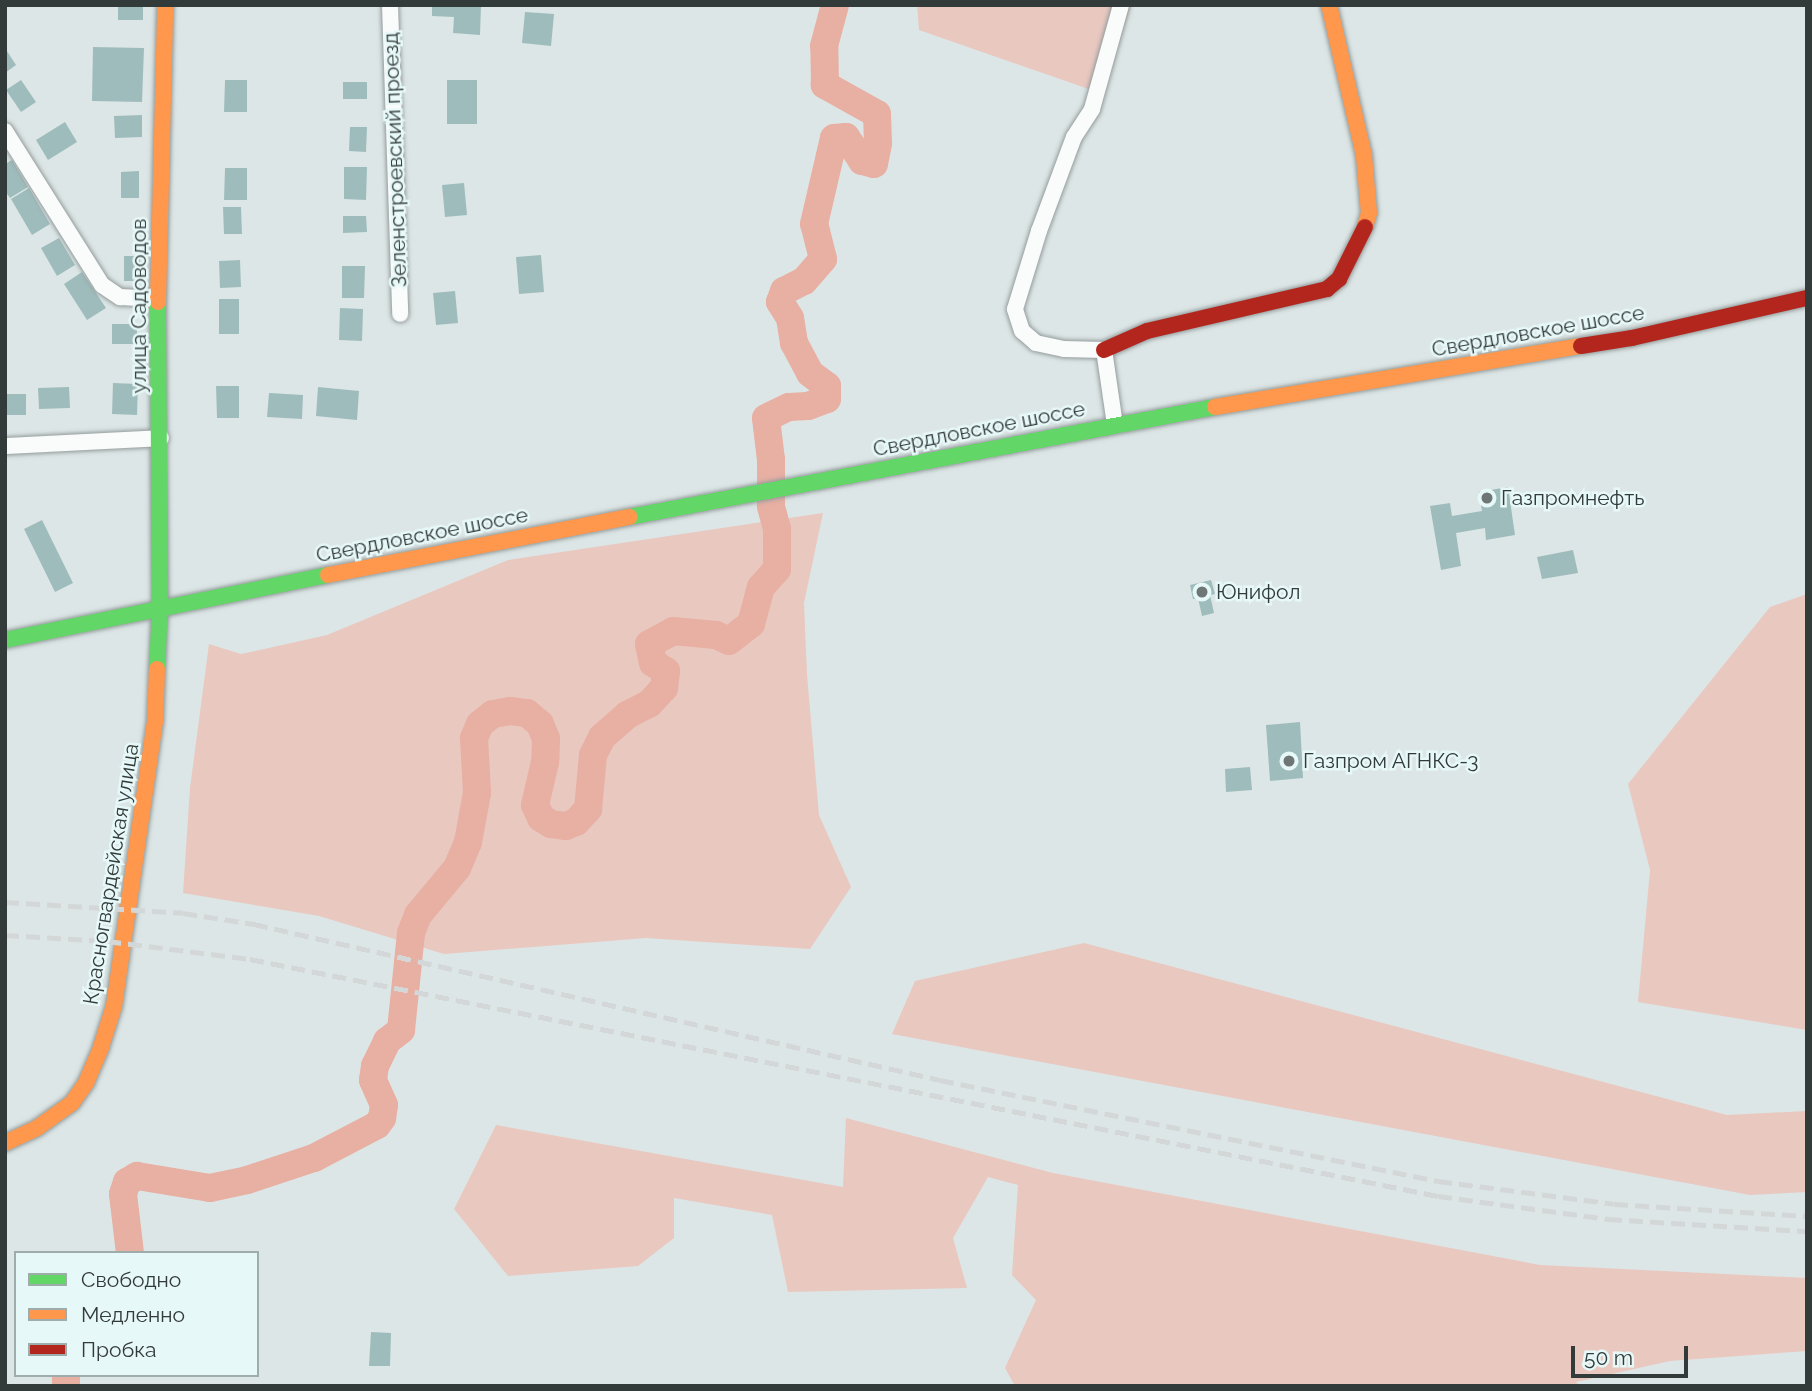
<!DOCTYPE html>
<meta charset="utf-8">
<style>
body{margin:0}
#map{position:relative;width:1812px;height:1391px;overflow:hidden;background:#dde6e6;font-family:Raleway,sans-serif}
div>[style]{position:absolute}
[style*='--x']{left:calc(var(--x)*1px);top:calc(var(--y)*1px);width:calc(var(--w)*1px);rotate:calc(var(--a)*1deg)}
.green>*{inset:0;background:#e9c8c0}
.river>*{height:28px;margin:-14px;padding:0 14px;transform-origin:14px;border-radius:14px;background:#e8afa3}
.building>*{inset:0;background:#9fbcbc}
.roads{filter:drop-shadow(0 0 2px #949c9c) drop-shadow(0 0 2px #949c9c)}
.street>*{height:16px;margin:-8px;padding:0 8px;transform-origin:8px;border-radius:8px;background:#fafbfb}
.fast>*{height:16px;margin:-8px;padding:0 8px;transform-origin:8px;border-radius:8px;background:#63d668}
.slow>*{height:16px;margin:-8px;padding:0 8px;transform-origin:8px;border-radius:8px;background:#ff974d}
.jam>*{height:16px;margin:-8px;padding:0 8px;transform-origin:8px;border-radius:8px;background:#b3261e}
.rail>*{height:4.5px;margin-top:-2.25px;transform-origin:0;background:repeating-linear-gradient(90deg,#d4d7d7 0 14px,transparent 0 21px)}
.dots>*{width:19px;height:19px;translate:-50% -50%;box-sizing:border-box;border:4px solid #e6f8f7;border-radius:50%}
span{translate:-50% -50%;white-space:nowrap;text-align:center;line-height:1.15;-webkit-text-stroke:5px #e6f8f7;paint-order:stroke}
.street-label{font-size:21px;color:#333a3a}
.poi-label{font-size:21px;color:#333a3a}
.left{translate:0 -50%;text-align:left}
.frame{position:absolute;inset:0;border:7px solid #333a3a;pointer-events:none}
.legend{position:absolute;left:14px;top:1251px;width:245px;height:126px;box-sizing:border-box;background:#e6f8f7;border:2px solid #9eacab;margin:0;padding:9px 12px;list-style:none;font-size:21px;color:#333a3a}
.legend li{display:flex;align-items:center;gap:14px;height:35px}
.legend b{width:35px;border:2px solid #9eacab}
.scale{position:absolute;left:1571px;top:1346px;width:117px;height:32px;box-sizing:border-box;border:4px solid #333a3a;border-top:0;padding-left:9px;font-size:21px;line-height:24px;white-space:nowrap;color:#333a3a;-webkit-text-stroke:5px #e6f8f7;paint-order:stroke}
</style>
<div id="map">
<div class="green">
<div style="clip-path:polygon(917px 5px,1131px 5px,1103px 94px,919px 30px)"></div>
<div style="clip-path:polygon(823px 513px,804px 603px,807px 674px,819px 815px,851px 887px,810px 949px,646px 938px,444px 954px,319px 916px,183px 893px,190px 788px,209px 644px,241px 654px,327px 635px,508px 560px)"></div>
<div style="clip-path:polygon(1807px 594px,1807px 1030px,1638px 1002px,1650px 870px,1628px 784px,1770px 607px)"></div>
<div style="clip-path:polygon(1084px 943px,1727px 1115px,1807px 1111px,1807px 1192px,1750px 1195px,892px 1034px,915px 981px)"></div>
<div style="clip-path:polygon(846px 1118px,1053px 1173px,1540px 1265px,1807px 1278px,1807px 1351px,1670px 1361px,1576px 1382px,1580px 1386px,1015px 1386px,1005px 1368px,1036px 1300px,1012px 1275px,1018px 1185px,988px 1177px,953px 1238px,967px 1288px,788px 1292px,772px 1215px,674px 1198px,674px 1238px,638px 1266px,508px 1276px,454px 1209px,496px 1125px,843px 1187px)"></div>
</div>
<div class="river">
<div style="--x:130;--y:1253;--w:59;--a:-96.8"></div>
<div style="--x:123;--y:1194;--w:13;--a:-72"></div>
<div style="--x:127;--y:1182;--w:12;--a:-31"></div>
<div style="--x:137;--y:1176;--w:74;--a:9.3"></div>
<div style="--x:210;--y:1188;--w:38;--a:-12"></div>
<div style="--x:247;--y:1180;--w:71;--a:-18.2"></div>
<div style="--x:314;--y:1158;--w:71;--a:-27.6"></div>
<div style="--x:377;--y:1125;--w:9;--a:-54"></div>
<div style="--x:382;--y:1118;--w:13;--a:-81"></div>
<div style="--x:384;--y:1105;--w:27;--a:-114"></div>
<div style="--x:373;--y:1080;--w:14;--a:-82"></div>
<div style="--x:375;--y:1066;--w:28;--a:-64"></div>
<div style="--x:387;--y:1041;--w:18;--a:-38"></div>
<div style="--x:401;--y:1030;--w:98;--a:-84.1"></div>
<div style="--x:411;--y:933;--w:19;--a:-69"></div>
<div style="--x:418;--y:915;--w:61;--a:-50.3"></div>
<div style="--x:457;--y:868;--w:28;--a:-67"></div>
<div style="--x:468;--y:842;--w:50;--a:-79.6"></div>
<div style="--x:477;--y:793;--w:55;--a:-93.1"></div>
<div style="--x:474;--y:738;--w:15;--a:-67"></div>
<div style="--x:480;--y:724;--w:16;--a:-38"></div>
<div style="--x:493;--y:714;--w:17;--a:-10"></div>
<div style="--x:510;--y:711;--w:17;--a:7"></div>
<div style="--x:527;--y:713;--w:17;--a:40"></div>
<div style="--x:540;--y:724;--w:16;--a:68"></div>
<div style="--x:546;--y:739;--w:23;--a:92"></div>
<div style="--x:545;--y:762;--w:44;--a:103.1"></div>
<div style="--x:535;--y:805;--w:14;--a:65"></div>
<div style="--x:541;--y:818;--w:12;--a:31"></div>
<div style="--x:551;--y:824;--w:15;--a:8"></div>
<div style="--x:566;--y:826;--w:11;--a:-22"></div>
<div style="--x:576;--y:822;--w:18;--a:-47"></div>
<div style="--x:588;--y:809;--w:54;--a:-84.7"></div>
<div style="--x:593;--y:755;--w:20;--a:-63"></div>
<div style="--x:602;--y:737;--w:33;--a:-41"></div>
<div style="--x:627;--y:715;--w:25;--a:-27"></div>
<div style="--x:649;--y:704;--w:22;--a:-47"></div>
<div style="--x:664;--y:688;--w:17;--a:-83"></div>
<div style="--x:666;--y:671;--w:15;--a:-148"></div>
<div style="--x:653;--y:663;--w:19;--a:-102"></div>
<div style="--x:649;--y:644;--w:27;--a:-28"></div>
<div style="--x:673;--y:631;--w:43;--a:5.3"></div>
<div style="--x:716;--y:635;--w:14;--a:25"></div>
<div style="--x:729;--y:641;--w:28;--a:-38"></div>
<div style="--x:751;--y:624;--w:38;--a:-75"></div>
<div style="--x:761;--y:587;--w:24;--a:-48"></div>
<div style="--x:777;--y:569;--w:40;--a:-90"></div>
<div style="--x:777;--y:529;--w:24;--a:-105"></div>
<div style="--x:771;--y:506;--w:46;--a:-90"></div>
<div style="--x:771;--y:460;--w:42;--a:-96.8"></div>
<div style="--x:766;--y:418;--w:25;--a:-26"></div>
<div style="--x:789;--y:407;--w:19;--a:-3"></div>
<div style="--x:808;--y:406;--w:20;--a:-20"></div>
<div style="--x:827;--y:399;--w:13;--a:-90"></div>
<div style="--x:827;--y:386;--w:21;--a:-143"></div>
<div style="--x:810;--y:373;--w:34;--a:-118"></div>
<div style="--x:794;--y:343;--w:25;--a:-99"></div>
<div style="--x:790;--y:318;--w:19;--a:-122"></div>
<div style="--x:780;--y:302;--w:12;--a:-70"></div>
<div style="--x:784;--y:291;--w:22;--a:-27"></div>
<div style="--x:804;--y:281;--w:29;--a:-49"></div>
<div style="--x:823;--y:259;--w:36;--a:-104"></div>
<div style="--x:814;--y:224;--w:88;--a:-76.9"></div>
<div style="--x:834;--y:138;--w:12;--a:-5"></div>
<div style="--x:846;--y:137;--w:29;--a:56"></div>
<div style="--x:862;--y:161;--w:12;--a:14"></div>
<div style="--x:874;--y:164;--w:21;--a:-79"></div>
<div style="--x:878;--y:143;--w:29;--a:-92"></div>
<div style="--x:877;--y:114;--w:60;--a:-150.9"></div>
<div style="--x:825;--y:85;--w:39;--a:-91"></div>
<div style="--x:824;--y:46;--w:42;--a:-75"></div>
<div style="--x:66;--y:1386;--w:10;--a:-90"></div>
</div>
<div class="building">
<div style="clip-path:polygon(118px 5px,143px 5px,143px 20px,118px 20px)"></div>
<div style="clip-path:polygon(432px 5px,481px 5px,480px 35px,453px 33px,454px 17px,432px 16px)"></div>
<div style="clip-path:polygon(525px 12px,554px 14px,551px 46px,522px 43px)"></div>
<div style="clip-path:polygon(93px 47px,144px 48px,142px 102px,92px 101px)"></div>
<div style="clip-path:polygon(5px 48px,16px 65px,5px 73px)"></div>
<div style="clip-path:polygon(21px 80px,36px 102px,21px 112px,6px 90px)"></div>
<div style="clip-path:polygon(225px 80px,247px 80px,247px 112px,224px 112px)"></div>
<div style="clip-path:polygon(447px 80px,477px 80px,477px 124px,447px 124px)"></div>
<div style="clip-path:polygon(343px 82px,367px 82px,367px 99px,343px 99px)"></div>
<div style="clip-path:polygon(142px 115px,142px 137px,115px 138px,114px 116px)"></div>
<div style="clip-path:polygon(65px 122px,77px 142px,48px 160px,36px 140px)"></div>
<div style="clip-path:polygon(350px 127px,367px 127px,366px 152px,349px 151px)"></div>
<div style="clip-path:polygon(12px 160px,28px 187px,10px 198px,5px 191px,5px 164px)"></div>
<div style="clip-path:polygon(344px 167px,367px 167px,366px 200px,344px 199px)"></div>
<div style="clip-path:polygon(225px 168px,247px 168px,247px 200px,224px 200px)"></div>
<div style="clip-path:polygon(139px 171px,139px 198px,121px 198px,121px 172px)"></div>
<div style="clip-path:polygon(464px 183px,467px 215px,445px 217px,442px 185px)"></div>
<div style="clip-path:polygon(29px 188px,50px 224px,32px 235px,11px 199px)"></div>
<div style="clip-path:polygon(223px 207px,241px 207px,242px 234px,224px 234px)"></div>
<div style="clip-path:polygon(343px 216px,366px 216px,367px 232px,343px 233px)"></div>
<div style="clip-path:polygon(59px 238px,75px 265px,57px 276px,41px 248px)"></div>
<div style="clip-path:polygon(541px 255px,544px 292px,519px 294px,516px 257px)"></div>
<div style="clip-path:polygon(124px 256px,140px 256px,141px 281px,124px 281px)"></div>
<div style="clip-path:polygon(240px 260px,241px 287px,220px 288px,219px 261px)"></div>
<div style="clip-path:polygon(342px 266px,365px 266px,364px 298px,342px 298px)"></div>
<div style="clip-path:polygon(82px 272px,106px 308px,87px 320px,64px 284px)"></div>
<div style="clip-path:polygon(455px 291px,458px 323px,436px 325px,433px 293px)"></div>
<div style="clip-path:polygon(219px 299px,239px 299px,239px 334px,219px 334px)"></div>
<div style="clip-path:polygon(340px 308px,363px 309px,362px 341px,339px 340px)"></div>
<div style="clip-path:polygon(112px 324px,137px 324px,137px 344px,112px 344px)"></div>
<div style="clip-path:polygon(113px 383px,138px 384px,137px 415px,112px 414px)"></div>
<div style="clip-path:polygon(216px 386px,239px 386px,239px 418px,217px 418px)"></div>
<div style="clip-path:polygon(69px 387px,70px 408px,39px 409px,38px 388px)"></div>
<div style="clip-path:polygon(318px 387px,359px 391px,357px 420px,316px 416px)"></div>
<div style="clip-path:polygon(269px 393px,303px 395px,302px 419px,267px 417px)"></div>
<div style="clip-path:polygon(5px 394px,26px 394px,26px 415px,5px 415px)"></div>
<div style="clip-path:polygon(1508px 487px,1515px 535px,1486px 540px,1485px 528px,1456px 533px,1461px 566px,1441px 570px,1430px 506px,1450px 503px,1452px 516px,1482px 511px,1479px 492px)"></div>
<div style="clip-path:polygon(42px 520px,73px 583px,55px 592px,24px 529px)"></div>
<div style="clip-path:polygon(1573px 550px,1578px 573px,1542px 579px,1537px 557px)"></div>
<div style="clip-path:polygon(1211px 580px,1215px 594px,1210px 595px,1214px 613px,1202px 616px,1198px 598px,1193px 599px,1190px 585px)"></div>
<div style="clip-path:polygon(1300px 722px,1303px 778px,1270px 781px,1266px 725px)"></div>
<div style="clip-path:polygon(1250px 767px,1252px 790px,1226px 792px,1225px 769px)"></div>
<div style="clip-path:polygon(371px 1332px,391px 1333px,390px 1366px,369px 1366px)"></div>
</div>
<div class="roads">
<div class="street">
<div style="--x:390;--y:5;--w:309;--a:88.1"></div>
<div style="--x:5;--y:131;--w:182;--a:57.8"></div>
<div style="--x:102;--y:285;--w:22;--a:34"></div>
<div style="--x:120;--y:297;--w:38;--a:3"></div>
<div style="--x:1115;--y:425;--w:76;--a:-98.3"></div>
<div style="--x:1104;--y:350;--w:40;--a:-178.6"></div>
<div style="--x:1064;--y:349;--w:29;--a:-168"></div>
<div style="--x:1036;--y:343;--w:18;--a:-139"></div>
<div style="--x:1022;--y:331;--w:23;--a:-108"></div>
<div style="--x:1015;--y:309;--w:82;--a:-72.9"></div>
<div style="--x:1039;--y:231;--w:100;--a:-69.6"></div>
<div style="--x:1074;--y:137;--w:33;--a:-57"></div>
<div style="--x:1092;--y:109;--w:108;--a:-74.4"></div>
<div style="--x:5;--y:446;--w:156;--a:-2.9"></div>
</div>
<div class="fast">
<div style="--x:629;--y:517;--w:596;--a:-10.63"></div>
<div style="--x:5;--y:640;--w:329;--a:-11.4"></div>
<div style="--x:157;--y:669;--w:62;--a:-87.2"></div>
<div style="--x:160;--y:607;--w:305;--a:-90.4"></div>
</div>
<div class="slow">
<div style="--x:1329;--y:5;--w:155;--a:76.9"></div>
<div style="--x:1364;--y:156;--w:57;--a:85"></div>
<div style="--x:1369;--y:213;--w:15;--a:106"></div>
<div style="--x:158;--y:302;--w:297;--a:-88.6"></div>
<div style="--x:1215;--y:407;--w:371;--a:-9.5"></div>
<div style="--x:328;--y:575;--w:307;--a:-10.9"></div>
<div style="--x:5;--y:1143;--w:35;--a:-25"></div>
<div style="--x:37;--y:1128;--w:43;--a:-35.5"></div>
<div style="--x:72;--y:1103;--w:24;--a:-55"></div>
<div style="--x:86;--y:1083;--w:39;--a:-67"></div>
<div style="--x:101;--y:1047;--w:43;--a:-72.4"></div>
<div style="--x:114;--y:1006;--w:288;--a:-81.8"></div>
<div style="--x:155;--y:721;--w:52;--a:-87.8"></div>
</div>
<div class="jam">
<div style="--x:1581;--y:346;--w:52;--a:-8.9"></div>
<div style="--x:1632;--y:338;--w:180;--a:-12.9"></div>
<div style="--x:1104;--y:350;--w:47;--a:-23.8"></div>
<div style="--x:1147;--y:331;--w:185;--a:-13.1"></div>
<div style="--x:1327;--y:289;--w:16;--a:-40"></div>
<div style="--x:1339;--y:279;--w:58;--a:-63.4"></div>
</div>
</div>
<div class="rail">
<div style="--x:5;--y:902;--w:178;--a:3.5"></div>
<div style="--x:183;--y:913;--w:72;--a:8.8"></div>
<div style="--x:254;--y:924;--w:704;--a:12.81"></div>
<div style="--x:940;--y:1080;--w:508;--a:11.46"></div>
<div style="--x:1438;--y:1181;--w:177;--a:7.4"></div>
<div style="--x:1614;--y:1204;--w:193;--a:3.6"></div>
<div style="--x:5;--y:935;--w:102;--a:3.4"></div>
<div style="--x:107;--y:941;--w:144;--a:7.2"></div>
<div style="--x:250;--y:959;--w:1211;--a:11.28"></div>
<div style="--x:1438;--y:1196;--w:172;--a:7.7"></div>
<div style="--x:1608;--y:1219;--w:199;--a:3.5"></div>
</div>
<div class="dots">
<div style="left:1487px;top:498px;background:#6e7676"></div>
<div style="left:1202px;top:592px;background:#6e7676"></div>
<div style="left:1289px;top:761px;background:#6e7676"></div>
</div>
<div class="street-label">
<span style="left:395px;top:160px;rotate:-92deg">Зеленстроевский проезд</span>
<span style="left:139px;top:306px;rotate:-90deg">улица Садоводов</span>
<span style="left:1538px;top:331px;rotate:-10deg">Свердловское шоссе</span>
<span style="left:979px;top:429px;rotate:-11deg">Свердловское шоссе</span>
<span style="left:422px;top:535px;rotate:-11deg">Свердловское шоссе</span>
<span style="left:111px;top:874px;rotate:-81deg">Красногвардейская улица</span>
</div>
<div class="poi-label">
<span class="left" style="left:1501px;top:498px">Газпромнефть</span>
<span class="left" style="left:1216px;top:592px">Юнифол</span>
<span class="left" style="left:1303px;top:761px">Газпром АГНКС-3</span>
</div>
<div class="frame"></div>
<ul class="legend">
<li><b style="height:9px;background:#63d668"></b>Свободно</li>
<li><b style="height:9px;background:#ff974d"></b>Медленно</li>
<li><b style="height:9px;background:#b3261e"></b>Пробка</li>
</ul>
<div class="scale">50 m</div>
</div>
